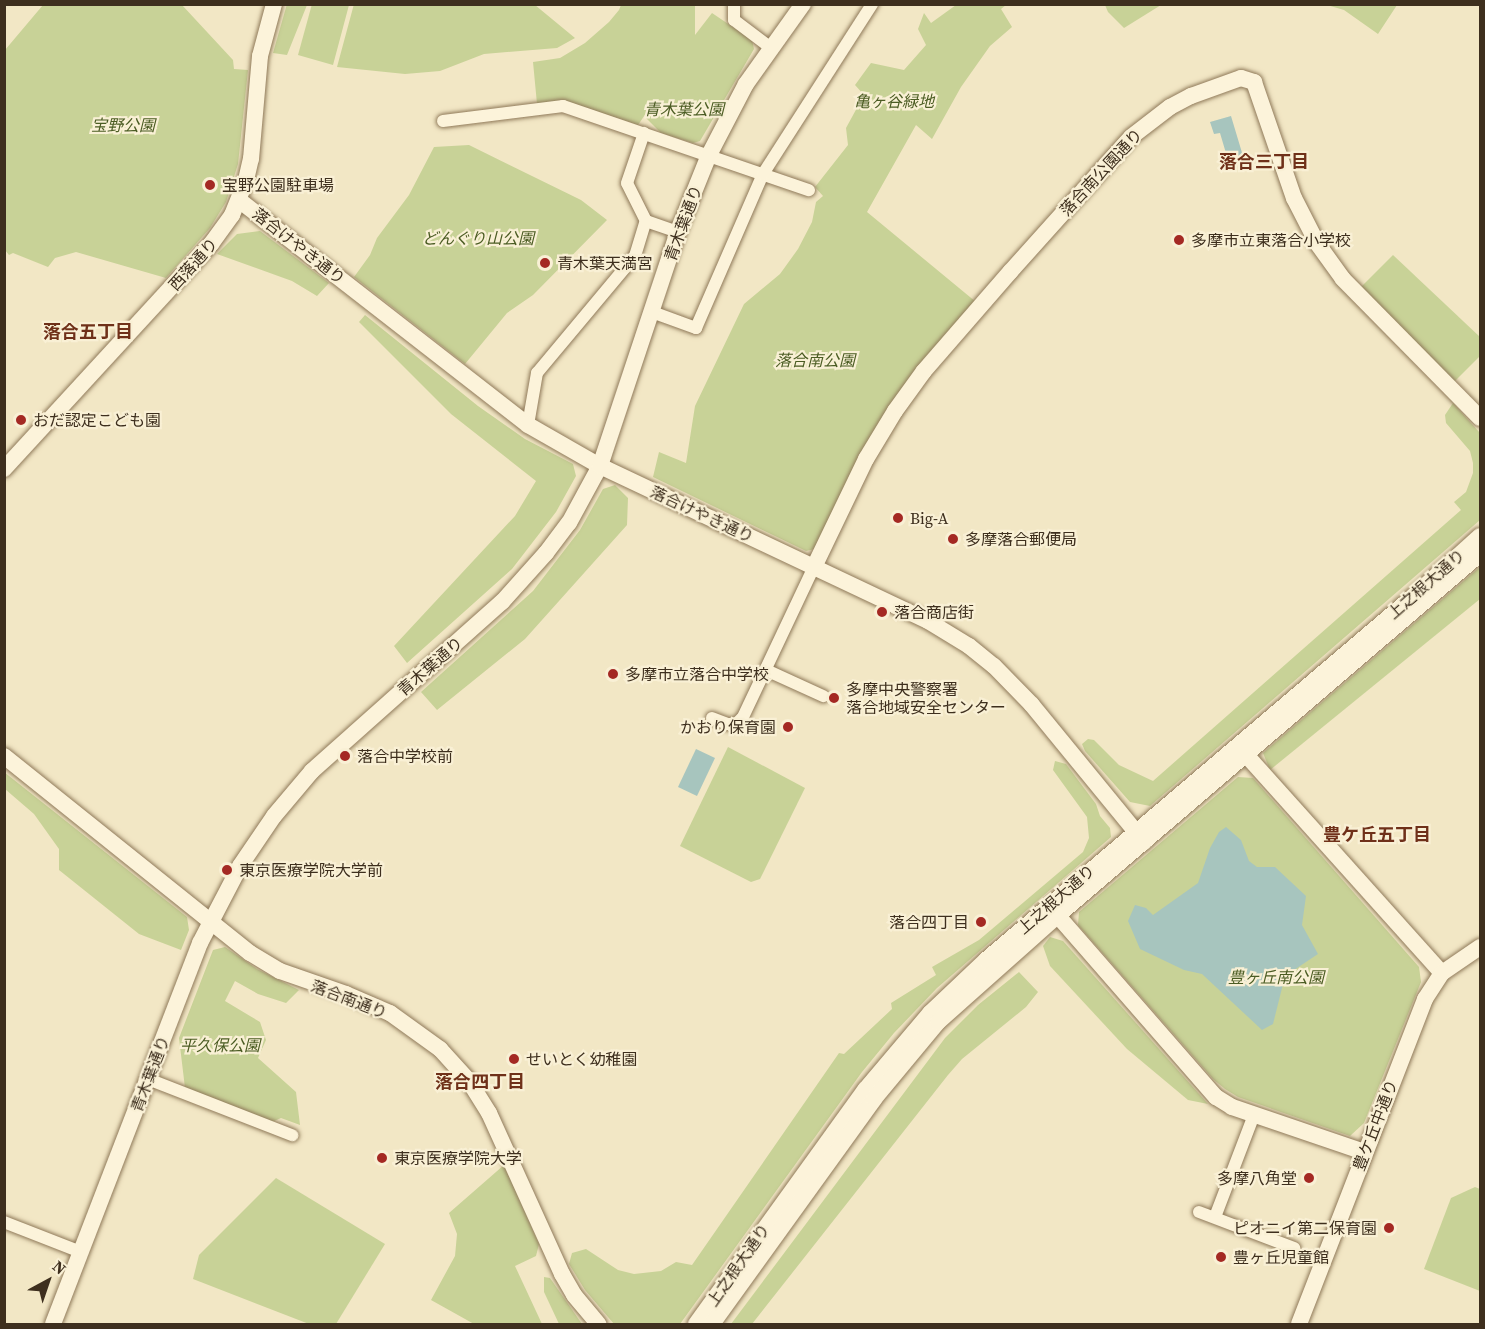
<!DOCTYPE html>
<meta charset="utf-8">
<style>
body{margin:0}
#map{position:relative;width:1485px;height:1329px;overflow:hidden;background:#f2e7c5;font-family:"Source Serif 4","Noto Sans JP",serif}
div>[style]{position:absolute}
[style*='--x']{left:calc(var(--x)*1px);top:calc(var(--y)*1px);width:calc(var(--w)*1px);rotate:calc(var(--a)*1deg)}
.green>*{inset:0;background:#c8d297}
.water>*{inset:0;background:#a7c5be}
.roads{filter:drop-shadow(0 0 2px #8f7959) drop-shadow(0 0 2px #8f7959)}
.street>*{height:12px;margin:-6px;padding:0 6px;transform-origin:6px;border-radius:6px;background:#fcf3da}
.secondary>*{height:16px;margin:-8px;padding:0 8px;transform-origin:8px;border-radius:8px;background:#fcf3da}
.dots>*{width:16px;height:16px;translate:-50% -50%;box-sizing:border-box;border:3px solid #f9f0d5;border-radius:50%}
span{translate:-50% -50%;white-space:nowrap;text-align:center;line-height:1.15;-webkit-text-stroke:4.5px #f9f0d5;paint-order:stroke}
.park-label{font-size:16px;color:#4b5c23;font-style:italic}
.street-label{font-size:16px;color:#3e2f1e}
.poi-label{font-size:16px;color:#3e2f1e}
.left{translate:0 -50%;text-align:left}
.right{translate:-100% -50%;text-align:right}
.neighbourhood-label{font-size:18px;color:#6f3019;font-weight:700}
.frame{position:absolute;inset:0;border:6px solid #3e2f1e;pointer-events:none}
.north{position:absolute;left:18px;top:1251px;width:60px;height:60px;-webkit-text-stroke:4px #f9f0d5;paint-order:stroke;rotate:40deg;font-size:16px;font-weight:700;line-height:24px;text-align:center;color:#3e2f1e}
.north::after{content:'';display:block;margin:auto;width:21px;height:27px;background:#3e2f1e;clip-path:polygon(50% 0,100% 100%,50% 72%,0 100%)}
</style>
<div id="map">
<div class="green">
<div style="clip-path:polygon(287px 4px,307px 5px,287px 55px,273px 53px)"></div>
<div style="clip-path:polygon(312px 4px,349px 5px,333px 65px,298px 55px)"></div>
<div style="clip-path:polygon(354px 4px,535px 5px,575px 38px,557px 48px,484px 54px,440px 71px,405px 74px,337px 67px)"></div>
<div style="clip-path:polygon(43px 5px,182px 5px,233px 60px,234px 69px,248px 70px,238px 164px,226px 202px,210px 228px,166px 278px,76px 252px,55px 258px,48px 267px,13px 253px,9px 255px,5px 250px,5px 50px)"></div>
<div style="clip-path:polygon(621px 5px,695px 5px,695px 35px,712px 13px,752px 40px,754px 49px,700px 141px,693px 143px,661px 133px,645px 117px,653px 103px,638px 125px,564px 101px,537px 104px,533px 62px,560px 58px,585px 43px,609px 22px,619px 10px)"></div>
<div style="clip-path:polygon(956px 5px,1006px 5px,1001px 9px,1012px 27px,990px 46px,961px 87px,932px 139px,916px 125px,867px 212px,976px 302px,815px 549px,806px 551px,653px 477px,659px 452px,686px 463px,695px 406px,744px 304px,780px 274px,798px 249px,812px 222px,816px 202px,823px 196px,815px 187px,848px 145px,846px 128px,864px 95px,855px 85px,871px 63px,904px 70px,926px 45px,918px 29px,924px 13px,931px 23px)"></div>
<div style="clip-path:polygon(1105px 5px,1161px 5px,1124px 28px,1108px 12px)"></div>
<div style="clip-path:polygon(1327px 5px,1397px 4px,1397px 5px,1378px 34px,1344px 10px)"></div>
<div style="clip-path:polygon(469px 145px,581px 200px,607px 220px,533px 295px,507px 313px,465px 364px,354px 277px,370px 255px,377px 238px,409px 195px,434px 147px)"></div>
<div style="clip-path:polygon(260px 231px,329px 283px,317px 296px,292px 281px,217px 254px,237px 234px)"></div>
<div style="clip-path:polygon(1393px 255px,1480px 337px,1480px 356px,1453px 383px,1360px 288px)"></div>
<div style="clip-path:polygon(365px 315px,478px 406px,525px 439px,573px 464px,576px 476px,556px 512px,512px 569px,407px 663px,394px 646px,515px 516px,536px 481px,451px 414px,359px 322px)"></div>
<div style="clip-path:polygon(1453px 403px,1480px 433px,1480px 520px,1150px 806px,1130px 802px,1085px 751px,1082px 744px,1088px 739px,1094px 740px,1119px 765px,1153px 781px,1461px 510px,1454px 502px,1466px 492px,1473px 473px,1473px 463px,1470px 451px,1446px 423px,1445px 415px)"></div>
<div style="clip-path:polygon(615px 485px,628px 498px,627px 525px,525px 639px,437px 710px,421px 692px,533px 591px,580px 530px,603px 489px)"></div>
<div style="clip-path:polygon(1480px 567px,1480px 599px,1270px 770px,1263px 753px)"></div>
<div style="clip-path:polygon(728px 747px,805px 788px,760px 879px,751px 882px,680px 846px)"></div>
<div style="clip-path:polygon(1055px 761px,1066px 764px,1096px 804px,1100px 816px,1110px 828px,1111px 837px,937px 988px,894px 1033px,862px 1072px,680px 1324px,614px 1324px,585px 1290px,569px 1264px,572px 1253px,586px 1249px,618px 1270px,634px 1274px,661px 1271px,676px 1262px,692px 1265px,839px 1053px,844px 1054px,892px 1009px,891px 1003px,936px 975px,932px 967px,979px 940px,1083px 852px,1089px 838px,1087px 817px,1053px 770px)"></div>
<div style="clip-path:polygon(4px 772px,187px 917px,189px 930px,181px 950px,139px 934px,59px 870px,59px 849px,34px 814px,5px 789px)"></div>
<div style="clip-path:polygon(1238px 777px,1253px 778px,1419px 967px,1421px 982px,1364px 1123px,1350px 1136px,1238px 1097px,1225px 1089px,1213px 1079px,1078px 925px,1079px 912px)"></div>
<div style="clip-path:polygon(1050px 937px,1063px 941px,1208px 1104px,1188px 1100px,1127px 1049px,1050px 966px,1043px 946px)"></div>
<div style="clip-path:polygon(225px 947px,257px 969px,299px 990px,286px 1003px,258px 994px,235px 981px,225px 1001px,260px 1022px,266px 1040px,258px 1058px,296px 1092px,300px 1125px,281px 1118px,272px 1122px,185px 1088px,179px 1038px,213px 950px)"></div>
<div style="clip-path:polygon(1019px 972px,1038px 992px,1026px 1007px,962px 1059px,948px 1075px,752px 1324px,731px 1324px,945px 1038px,978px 1005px)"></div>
<div style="clip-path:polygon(504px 1165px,539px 1244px,536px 1256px,515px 1266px,542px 1324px,474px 1324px,431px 1300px,455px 1256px,457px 1234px,449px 1213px)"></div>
<div style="clip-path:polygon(276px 1178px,385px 1244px,336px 1324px,309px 1324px,193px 1279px,199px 1255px)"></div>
<div style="clip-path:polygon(1475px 1187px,1480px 1189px,1480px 1291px,1424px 1269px,1451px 1198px)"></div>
<div style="clip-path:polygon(544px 1277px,550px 1278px,582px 1324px,559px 1324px,544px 1292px)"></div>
</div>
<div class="water">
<div style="clip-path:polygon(1231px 116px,1243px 156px,1228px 160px,1220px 133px,1214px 134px,1210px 122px)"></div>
<div style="clip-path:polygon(696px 749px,715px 758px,697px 796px,678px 787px)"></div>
<div style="clip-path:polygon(1226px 827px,1241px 840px,1249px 861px,1257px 867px,1275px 867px,1306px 896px,1302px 925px,1318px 954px,1285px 976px,1273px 1024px,1262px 1030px,1202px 974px,1184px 970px,1140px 949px,1128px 921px,1135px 905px,1146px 908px,1153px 915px,1198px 883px,1210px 848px,1219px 832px)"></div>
</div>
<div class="roads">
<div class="street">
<div style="--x:734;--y:4;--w:16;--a:90"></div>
<div style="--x:734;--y:20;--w:46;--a:37.1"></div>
<div style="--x:443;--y:121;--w:121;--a:-7.1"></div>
<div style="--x:563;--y:106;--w:260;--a:18.9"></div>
<div style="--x:646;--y:221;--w:34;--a:19"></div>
<div style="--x:652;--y:312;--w:47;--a:20"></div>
<div style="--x:696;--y:328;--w:168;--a:-66.5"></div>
<div style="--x:763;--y:174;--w:202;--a:-57.3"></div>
<div style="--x:528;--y:425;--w:53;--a:-80.2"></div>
<div style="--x:537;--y:373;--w:153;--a:-50.1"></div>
<div style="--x:635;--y:256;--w:37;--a:-73"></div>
<div style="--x:646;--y:221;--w:42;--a:-116.6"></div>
<div style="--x:627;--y:183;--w:53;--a:-71.2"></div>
<div style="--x:766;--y:670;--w:63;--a:24.5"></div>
<div style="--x:712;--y:718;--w:17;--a:21"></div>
<div style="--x:728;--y:724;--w:8;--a:0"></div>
<div style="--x:736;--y:724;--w:10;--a:-45"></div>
<div style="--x:743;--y:717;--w:166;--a:-64.7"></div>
<div style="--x:148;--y:1079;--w:155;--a:21.3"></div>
<div style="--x:1199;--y:1212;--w:102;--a:20.8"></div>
<div style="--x:1215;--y:1217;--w:109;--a:-69.1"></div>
<div style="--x:4;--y:1222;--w:83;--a:21.3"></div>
</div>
<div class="secondary">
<div style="--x:239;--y:200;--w:366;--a:37.9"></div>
<div style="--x:528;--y:425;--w:83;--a:29.7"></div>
<div style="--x:600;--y:466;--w:363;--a:25.3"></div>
<div style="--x:928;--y:621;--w:48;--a:31.4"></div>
<div style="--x:969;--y:646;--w:32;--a:39"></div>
<div style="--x:994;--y:666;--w:54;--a:45.7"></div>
<div style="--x:1032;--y:705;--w:177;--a:50.7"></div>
<div style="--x:4;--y:469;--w:306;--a:-47.4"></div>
<div style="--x:211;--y:244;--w:36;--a:-54"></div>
<div style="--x:232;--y:215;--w:38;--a:-68"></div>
<div style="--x:246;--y:180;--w:22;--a:-77"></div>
<div style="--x:251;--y:159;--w:103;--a:-85"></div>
<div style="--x:260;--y:56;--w:54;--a:-74.9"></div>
<div style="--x:814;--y:567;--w:120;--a:-64.3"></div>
<div style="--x:866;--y:459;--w:56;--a:-58.9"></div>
<div style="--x:895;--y:411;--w:49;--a:-54.1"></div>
<div style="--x:924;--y:371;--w:131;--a:-49"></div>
<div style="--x:1010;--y:272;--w:181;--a:-48.1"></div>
<div style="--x:1131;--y:137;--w:49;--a:-37.6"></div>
<div style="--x:1170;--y:107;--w:24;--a:-28"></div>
<div style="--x:1191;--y:96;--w:53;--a:-19.8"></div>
<div style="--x:1241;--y:78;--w:14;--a:17"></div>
<div style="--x:1254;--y:82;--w:123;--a:71"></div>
<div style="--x:1294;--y:198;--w:51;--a:62.9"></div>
<div style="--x:1317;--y:243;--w:44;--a:54.2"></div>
<div style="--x:1343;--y:279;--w:195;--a:45.4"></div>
<div style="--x:1240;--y:748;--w:302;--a:48.1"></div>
<div style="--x:4;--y:756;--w:315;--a:38.7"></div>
<div style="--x:250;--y:953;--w:35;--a:31"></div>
<div style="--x:280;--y:971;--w:70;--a:19.2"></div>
<div style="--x:346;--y:994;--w:48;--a:23.4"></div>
<div style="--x:390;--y:1013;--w:62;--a:35.8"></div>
<div style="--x:440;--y:1049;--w:43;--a:47.8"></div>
<div style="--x:469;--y:1081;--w:38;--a:58"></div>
<div style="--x:489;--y:1113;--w:177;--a:65.6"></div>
<div style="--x:562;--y:1274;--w:24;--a:60"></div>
<div style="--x:574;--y:1295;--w:38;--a:50"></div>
<div style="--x:1051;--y:908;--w:251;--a:48.9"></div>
<div style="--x:1216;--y:1097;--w:19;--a:32"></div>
<div style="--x:1232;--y:1107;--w:139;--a:18.8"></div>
<div style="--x:53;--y:1324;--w:408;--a:-68.9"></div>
<div style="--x:200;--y:943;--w:87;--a:-62.5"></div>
<div style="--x:240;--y:866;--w:60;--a:-55.8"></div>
<div style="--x:274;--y:816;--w:59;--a:-49.8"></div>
<div style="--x:312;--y:771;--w:254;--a:-41.7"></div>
<div style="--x:502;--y:602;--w:66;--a:-48.1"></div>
<div style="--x:546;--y:553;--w:38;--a:-53"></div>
<div style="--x:569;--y:523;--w:65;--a:-61.5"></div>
<div style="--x:600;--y:466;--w:247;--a:-71.6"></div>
<div style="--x:678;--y:232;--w:83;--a:-68.1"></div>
<div style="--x:709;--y:155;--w:80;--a:-62.5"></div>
<div style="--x:746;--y:84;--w:98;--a:-54.5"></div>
<div style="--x:696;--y:1324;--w:289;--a:-54.2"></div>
<div style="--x:865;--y:1090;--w:101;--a:-49.8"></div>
<div style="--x:930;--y:1013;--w:77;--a:-43.4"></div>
<div style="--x:986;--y:960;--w:565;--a:-40.4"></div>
<div style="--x:1416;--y:594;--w:86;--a:-42.2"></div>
<div style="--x:712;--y:1324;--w:277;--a:-54.2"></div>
<div style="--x:874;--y:1099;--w:100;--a:-50.3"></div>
<div style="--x:938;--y:1022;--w:159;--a:-41.7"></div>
<div style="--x:1057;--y:916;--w:557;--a:-40.56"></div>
<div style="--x:1299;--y:1324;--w:349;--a:-68.8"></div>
<div style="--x:1425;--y:999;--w:31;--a:-57"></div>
<div style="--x:1442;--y:973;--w:46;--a:-34.4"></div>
</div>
</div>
<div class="dots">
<div style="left:210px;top:185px;background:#a42923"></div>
<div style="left:1179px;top:240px;background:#a42923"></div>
<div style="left:545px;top:263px;background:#a42923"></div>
<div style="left:21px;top:420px;background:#a42923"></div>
<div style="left:898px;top:518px;background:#a42923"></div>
<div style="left:953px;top:539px;background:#a42923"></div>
<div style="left:882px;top:612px;background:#a42923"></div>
<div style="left:613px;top:674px;background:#a42923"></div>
<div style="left:834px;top:698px;background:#a42923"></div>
<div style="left:788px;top:727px;background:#a42923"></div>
<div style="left:345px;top:756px;background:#a42923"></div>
<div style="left:227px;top:870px;background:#a42923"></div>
<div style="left:981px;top:922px;background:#a42923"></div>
<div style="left:514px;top:1059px;background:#a42923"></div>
<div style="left:382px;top:1158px;background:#a42923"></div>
<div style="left:1309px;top:1178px;background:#a42923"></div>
<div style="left:1389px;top:1228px;background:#a42923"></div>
<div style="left:1221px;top:1257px;background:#a42923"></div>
</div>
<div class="park-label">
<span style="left:894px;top:101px">亀ヶ谷緑地</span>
<span style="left:684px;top:109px">青木葉公園</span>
<span style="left:123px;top:125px">宝野公園</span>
<span style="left:478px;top:238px">どんぐり山公園</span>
<span style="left:815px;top:360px">落合南公園</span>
<span style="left:1276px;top:977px">豊ヶ丘南公園</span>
<span style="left:220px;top:1045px">平久保公園</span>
</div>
<div class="street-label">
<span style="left:1101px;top:172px;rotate:-47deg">落合南公園通り</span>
<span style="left:683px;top:223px;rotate:-70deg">青木葉通り</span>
<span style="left:299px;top:246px;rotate:38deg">落合けやき通り</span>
<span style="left:193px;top:264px;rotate:-48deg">西落通り</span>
<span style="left:702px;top:514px;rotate:25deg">落合けやき通り</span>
<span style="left:1426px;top:584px;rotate:-41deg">上之根大通り</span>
<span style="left:430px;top:666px;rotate:-41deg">青木葉通り</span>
<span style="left:1056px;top:899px;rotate:-41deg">上之根大通り</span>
<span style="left:349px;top:999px;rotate:21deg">落合南通り</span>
<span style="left:150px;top:1074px;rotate:-69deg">青木葉通り</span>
<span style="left:1375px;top:1125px;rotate:-69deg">豊ケ丘中通り</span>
<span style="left:738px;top:1265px;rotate:-55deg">上之根大通り</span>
</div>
<div class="poi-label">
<span class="left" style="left:222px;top:185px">宝野公園駐車場</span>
<span class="left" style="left:1191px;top:240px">多摩市立東落合小学校</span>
<span class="left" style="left:557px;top:263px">青木葉天満宮</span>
<span class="left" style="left:33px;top:420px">おだ認定こども園</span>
<span class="left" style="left:910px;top:518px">Big-A</span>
<span class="left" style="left:965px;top:539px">多摩落合郵便局</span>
<span class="left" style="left:894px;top:612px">落合商店街</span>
<span class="left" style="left:625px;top:674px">多摩市立落合中学校</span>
<span class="left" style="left:846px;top:698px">多摩中央警察署<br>落合地域安全センター</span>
<span class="right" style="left:776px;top:727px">かおり保育園</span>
<span class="left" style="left:357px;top:756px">落合中学校前</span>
<span class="left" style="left:239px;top:870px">東京医療学院大学前</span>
<span class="right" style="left:969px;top:922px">落合四丁目</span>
<span class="left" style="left:526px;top:1059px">せいとく幼稚園</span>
<span class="left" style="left:394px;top:1158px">東京医療学院大学</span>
<span class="right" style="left:1297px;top:1178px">多摩八角堂</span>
<span class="right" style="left:1377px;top:1228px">ピオニイ第二保育園</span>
<span class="left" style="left:1233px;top:1257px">豊ヶ丘児童館</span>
</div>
<div class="neighbourhood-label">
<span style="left:1264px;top:162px">落合三丁目</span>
<span style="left:88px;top:332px">落合五丁目</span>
<span style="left:1377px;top:835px">豊ケ丘五丁目</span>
<span style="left:480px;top:1082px">落合四丁目</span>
</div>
<div class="frame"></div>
<div class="north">N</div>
</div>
